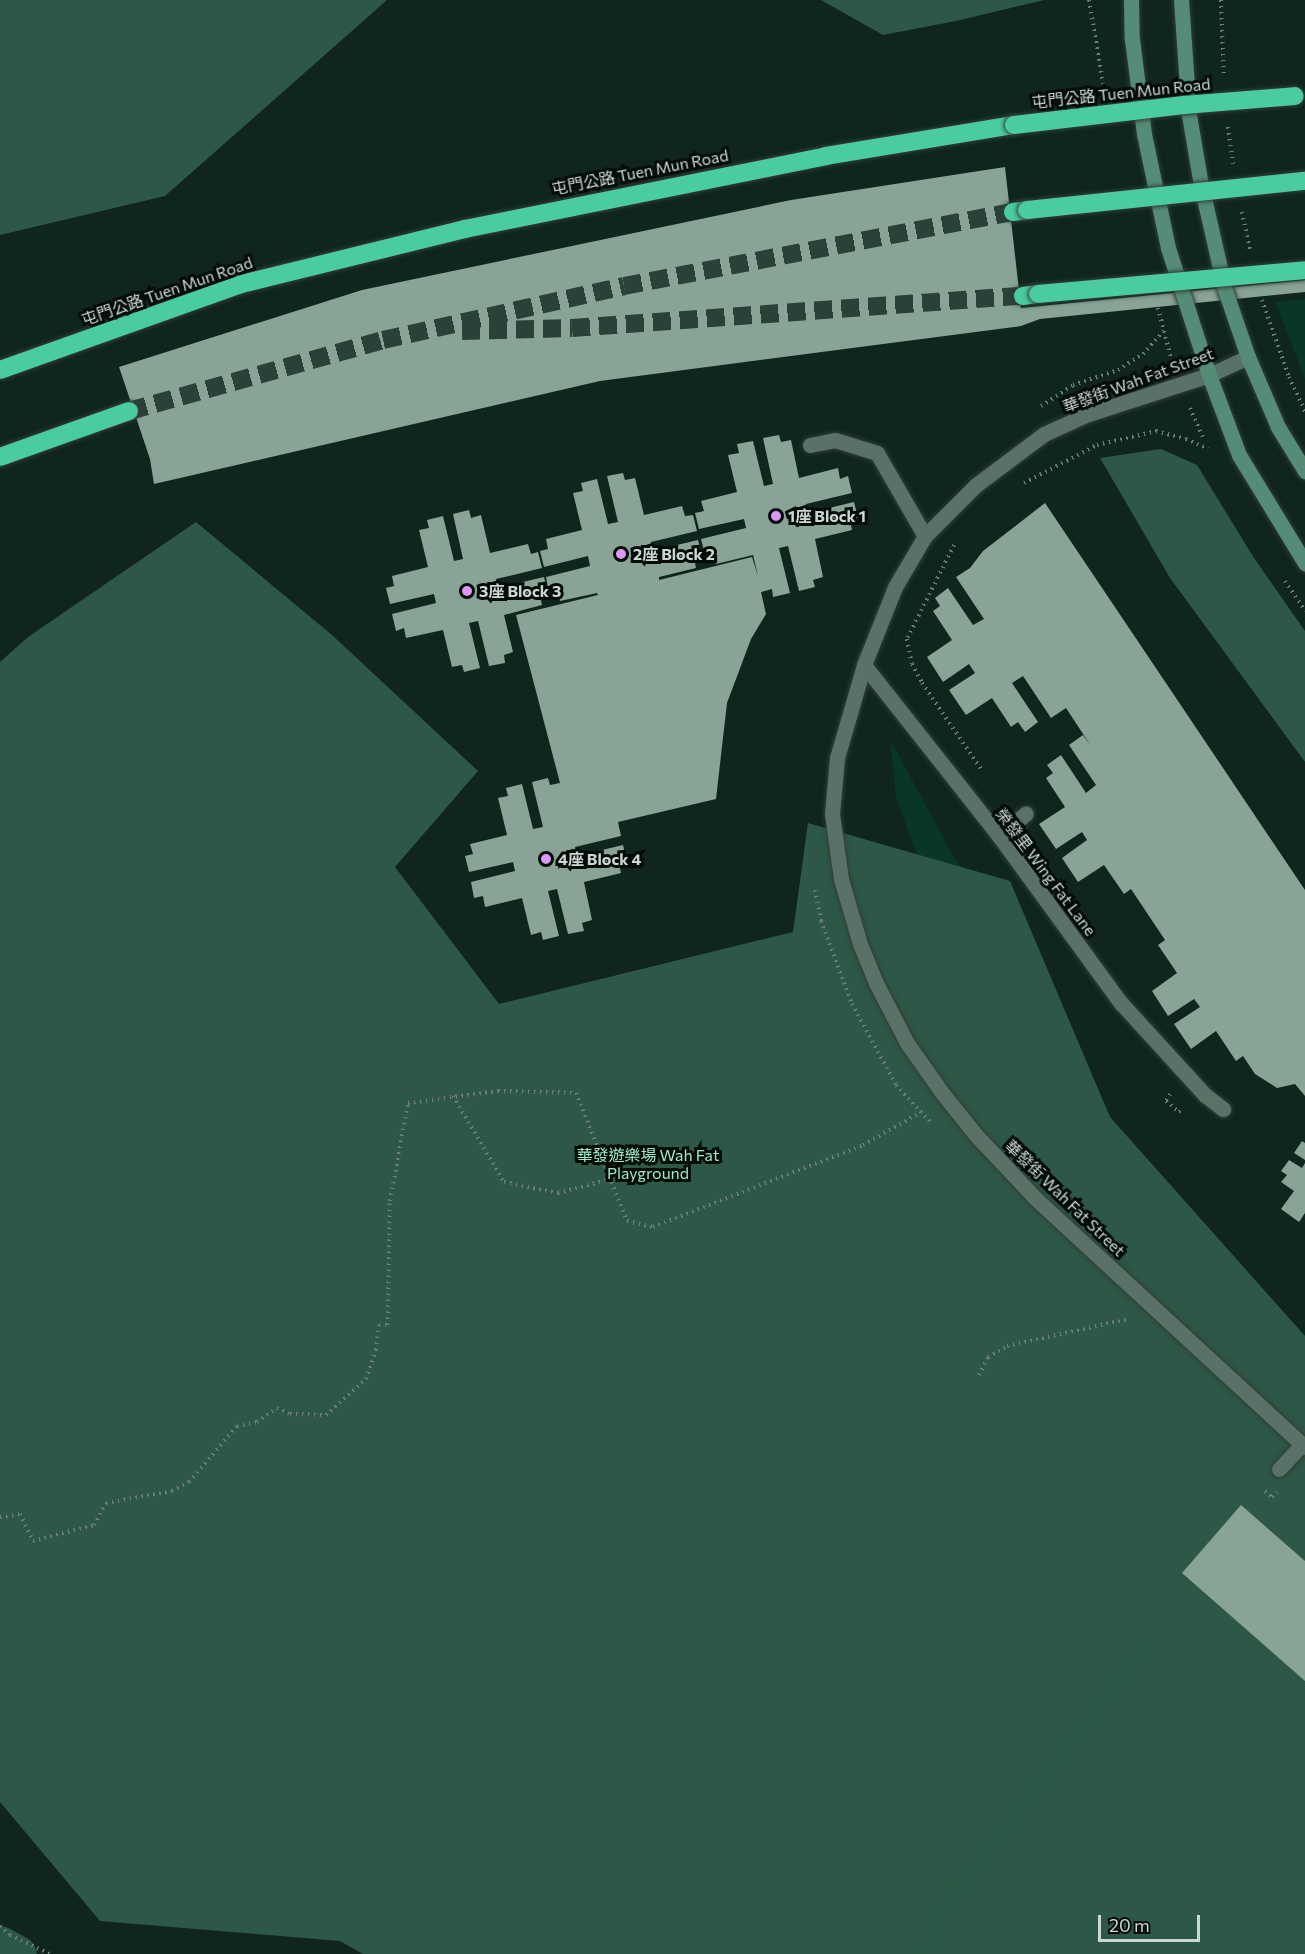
<!DOCTYPE html>
<meta charset="utf-8">
<style>
body{margin:0}
#map{position:relative;width:1305px;height:1954px;overflow:hidden;background:#0f251d;font-family:Commissioner,"Noto Sans TC",sans-serif}
div>[style]{position:absolute}
[style*='--x']{left:calc(var(--x)*1px);top:calc(var(--y)*1px);width:calc(var(--w)*1px);rotate:calc(var(--a)*1deg)}
.green>*{inset:0;background:#083627}
.forest>*{inset:0;background:#2d5847}
.stream>*{height:10px;margin:-5px;padding:0 5px;transform-origin:5px;border-radius:5px;background:#2b5746}
.canal>*{height:36px;margin:-18px;padding:0 18px;transform-origin:18px;border-radius:18px;background:#2b5746}
.building>*{inset:0;background:#89a397}
.motorway-tunnel>*{height:18px;margin-top:-9px;transform-origin:0;background:repeating-linear-gradient(90deg,#2b4038 0 18px,transparent 0 27px)}
.path>*{height:4px;margin-top:-2px;transform-origin:0;background:repeating-linear-gradient(90deg,#6c7e77 0 1.5px,transparent 0 6px)}
.roads{filter:drop-shadow(0 0 2px #313e38) drop-shadow(0 0 2px #313e38)}
.service>*{height:15px;margin:-7.5px;padding:0 7.5px;transform-origin:7.5px;border-radius:7.5px;background:#597166}
.minor>*{height:15px;margin:-7.5px;padding:0 7.5px;transform-origin:7.5px;border-radius:7.5px;background:#597166}
.secondary>*{height:15px;margin:-7.5px;padding:0 7.5px;transform-origin:7.5px;border-radius:7.5px;background:#558c77}
.motorway>*{height:18px;margin:-9px;padding:0 9px;transform-origin:9px;border-radius:9px;background:#4bcc9f}
.bridges{filter:drop-shadow(0 0 2px #313e38) drop-shadow(0 0 2px #313e38)}
.motorway-bridge>*{height:18px;margin:-9px;padding:0 9px;transform-origin:9px;border-radius:9px;background:#4bcc9f}
.dots>*{width:16px;height:16px;translate:-50% -50%;box-sizing:border-box;border:3px solid #040c08;border-radius:50%}
span{translate:-50% -50%;white-space:nowrap;text-align:center;line-height:1.15;-webkit-text-stroke:6px #040c08;paint-order:stroke}
.street-label{font-size:16px;color:#cbd8d2}
.poi-label{font-size:16px;color:#cbd8d2;font-weight:700}
.left{translate:0 -50%;text-align:left}
.park-label{font-size:16px;color:#9ee9c9}
.scale{position:absolute;left:1098px;top:1915px;width:102px;height:27px;box-sizing:border-box;border:3px solid #cbd8d2;border-top:0;padding-left:8px;font-size:18px;line-height:21px;white-space:nowrap;color:#cbd8d2;-webkit-text-stroke:4px #040c08;paint-order:stroke}
</style>
<div id="map">
<div class="green">
<div style="clip-path:polygon(1305px 299px,1305px 379px,1275px 302px)"></div>
<div style="clip-path:polygon(890px 739px,955px 859px,1039px 975px,934px 904px,896px 797px)"></div>
</div>
<div class="forest">
<div style="clip-path:polygon(0 0,387px 0,165px 196px,0 235px)"></div>
<div style="clip-path:polygon(821px 0,1044px 0,956px 21px,883px 35px)"></div>
<div style="clip-path:polygon(1161px 449px,1197px 465px,1254px 558px,1305px 631px,1305px 762px,1170px 578px,1100px 458px)"></div>
<div style="clip-path:polygon(196px 522px,332px 635px,478px 771px,395px 867px,499px 1004px,793px 932px,808px 823px,1010px 881px,1110px 1117px,1305px 1336px,1305px 1954px,363px 1954px,340px 1941px,100px 1921px,0 1802px,0 662px,28px 637px)"></div>
</div>
<div class="stream">
<div style="--x:925;--y:1954;--w:45;--a:-69.1"></div>
<div style="--x:941;--y:1912;--w:338;--a:-52.5"></div>
</div>
<div class="canal">
<div style="--x:0;--y:1944;--w:21;--a:28"></div>
</div>
<div class="building">
<div style="clip-path:polygon(1005px 167px,1021px 308px,1305px 280px,1305px 292px,1040px 319px,1021px 326px,600px 381px,154px 484px,150px 459px,119px 367px,362px 290px,791px 200px)"></div>
<div style="clip-path:polygon(779px 435px,781px 442px,791px 440px,799px 478px,838px 468px,840px 479px,848px 476px,852px 493px,806px 504px,808px 513px,854px 502px,858px 518px,850px 520px,852px 530px,815px 539px,823px 577px,813px 580px,815px 587px,799px 591px,788px 546px,779px 548px,790px 593px,773px 597px,772px 589px,761px 592px,766px 614px,751px 639px,727px 703px,716px 799px,618px 822px,621px 836px,575px 847px,577px 856px,623px 845px,627px 861px,619px 863px,621px 873px,584px 882px,592px 920px,582px 923px,584px 931px,568px 934px,557px 889px,548px 891px,559px 936px,543px 940px,541px 932px,531px 935px,522px 898px,485px 907px,483px 896px,474px 898px,471px 882px,515px 871px,513px 862px,469px 872px,465px 856px,473px 854px,470px 844px,507px 835px,498px 798px,508px 796px,506px 788px,522px 784px,533px 829px,543px 827px,532px 782px,548px 778px,550px 785px,560px 783px,516px 615px,598px 595px,597px 593px,560px 601px,558px 591px,549px 593px,546px 577px,590px 566px,588px 556px,544px 567px,540px 551px,548px 549px,546px 539px,582px 530px,573px 493px,583px 491px,581px 483px,597px 479px,608px 524px,618px 522px,607px 476px,623px 473px,625px 480px,635px 478px,644px 515px,682px 506px,685px 516px,693px 515px,697px 531px,651px 542px,652px 551px,698px 540px,702px 556px,694px 558px,696px 568px,659px 577px,659px 580px,752px 557px,758px 576px,753px 555px,716px 564px,713px 553px,705px 555px,701px 539px,746px 528px,744px 519px,699px 529px,695px 513px,704px 511px,701px 501px,737px 492px,728px 455px,739px 453px,737px 444px,753px 441px,764px 486px,773px 484px,763px 438px)"></div>
<div style="clip-path:polygon(1045px 503px,1305px 890px,1305px 1096px,1295px 1084px,1277px 1088px,1255px 1074px,1243px 1056px,1236px 1061px,1216px 1031px,1191px 1049px,1174px 1024px,1200px 1007px,1194px 999px,1168px 1016px,1152px 991px,1177px 973px,1158px 945px,1165px 940px,1131px 889px,1124px 894px,1104px 865px,1078px 882px,1062px 858px,1087px 840px,1082px 832px,1056px 849px,1039px 824px,1065px 807px,1046px 778px,1053px 773px,1047px 765px,1061px 755px,1086px 793px,1096px 785px,1069px 745px,1083px 735px,1091px 746px,1066px 708px,1051px 718px,1023px 676px,1012px 683px,1038px 722px,1025px 732px,1018px 722px,1011px 727px,992px 698px,966px 715px,949px 690px,975px 673px,969px 664px,943px 682px,927px 657px,952px 640px,933px 611px,940px 606px,935px 598px,948px 588px,973px 625px,984px 619px,956px 577px,970px 568px,983px 551px)"></div>
<div style="clip-path:polygon(469px 510px,471px 518px,481px 515px,490px 553px,528px 544px,531px 554px,538px 552px,542px 568px,496px 579px,498px 588px,544px 577px,548px 594px,540px 595px,542px 605px,504px 615px,513px 652px,504px 655px,505px 663px,489px 666px,478px 621px,469px 623px,480px 668px,464px 672px,462px 665px,452px 667px,443px 630px,406px 638px,404px 628px,396px 631px,392px 614px,436px 603px,434px 594px,390px 604px,386px 588px,394px 586px,392px 576px,428px 567px,419px 530px,429px 528px,427px 520px,443px 516px,454px 561px,463px 559px,453px 514px)"></div>
<div style="clip-path:polygon(1302px 1141px,1305px 1143px,1305px 1160px,1294px 1153px)"></div>
<div style="clip-path:polygon(1289px 1160px,1302px 1168px,1305px 1163px,1305px 1213px,1299px 1222px,1281px 1209px,1294px 1191px,1281px 1182px,1287px 1175px,1281px 1171px)"></div>
<div style="clip-path:polygon(1241px 1505px,1305px 1561px,1305px 1681px,1182px 1573px)"></div>
</div>
<div class="motorway-tunnel">
<div style="--x:462;--y:331;--w:110;--a:-1.6"></div>
<div style="--x:572;--y:328;--w:452;--a:-4.1"></div>
<div style="--x:129;--y:411;--w:264;--a:-15.6"></div>
<div style="--x:383;--y:340;--w:247;--a:-12.6"></div>
<div style="--x:624;--y:286;--w:396;--a:-10.8"></div>
</div>
<div class="path">
<div style="--x:1089;--y:0;--w:89;--a:80.3"></div>
<div style="--x:1221;--y:0;--w:77;--a:87.8"></div>
<div style="--x:1228;--y:127;--w:37;--a:82"></div>
<div style="--x:1242;--y:212;--w:38;--a:78"></div>
<div style="--x:1262;--y:300;--w:82;--a:70.7"></div>
<div style="--x:1289;--y:377;--w:38;--a:65"></div>
<div style="--x:1158;--y:308;--w:56;--a:75.5"></div>
<div style="--x:1041;--y:406;--w:38;--a:-33"></div>
<div style="--x:1073;--y:385;--w:47;--a:-18.4"></div>
<div style="--x:1118;--y:370;--w:30;--a:-33"></div>
<div style="--x:1143;--y:354;--w:31;--a:-48"></div>
<div style="--x:1190;--y:408;--w:34;--a:66"></div>
<div style="--x:1024;--y:483;--w:82;--a:-27.5"></div>
<div style="--x:1097;--y:445;--w:61;--a:-13.3"></div>
<div style="--x:1156;--y:431;--w:31;--a:15"></div>
<div style="--x:1186;--y:439;--w:24;--a:24"></div>
<div style="--x:954;--y:545;--w:105;--a:116.6"></div>
<div style="--x:907;--y:639;--w:25;--a:79"></div>
<div style="--x:912;--y:664;--w:21;--a:62"></div>
<div style="--x:922;--y:683;--w:104;--a:55.5"></div>
<div style="--x:1285;--y:581;--w:36;--a:56"></div>
<div style="--x:815;--y:890;--w:32;--a:79"></div>
<div style="--x:821;--y:921;--w:89;--a:69.5"></div>
<div style="--x:852;--y:1004;--w:92;--a:61.5"></div>
<div style="--x:896;--y:1085;--w:53;--a:47.3"></div>
<div style="--x:1170;--y:1094;--w:8;--a:120"></div>
<div style="--x:1166;--y:1101;--w:17;--a:40"></div>
<div style="--x:1179;--y:1112;--w:6;--a:-39"></div>
<div style="--x:453;--y:1096;--w:100;--a:59.3"></div>
<div style="--x:504;--y:1182;--w:55;--a:11.5"></div>
<div style="--x:558;--y:1193;--w:55;--a:-14.8"></div>
<div style="--x:979;--y:1375;--w:20;--a:-63"></div>
<div style="--x:988;--y:1357;--w:22;--a:-30"></div>
<div style="--x:1007;--y:1346;--w:124;--a:-12.6"></div>
<div style="--x:1265;--y:1491;--w:9;--a:41"></div>
<div style="--x:1272;--y:1497;--w:7;--a:-45"></div>
<div style="--x:0;--y:1517;--w:20;--a:-9"></div>
<div style="--x:20;--y:1514;--w:30;--a:64"></div>
<div style="--x:33;--y:1541;--w:63;--a:-14.7"></div>
<div style="--x:94;--y:1525;--w:25;--a:-61"></div>
<div style="--x:106;--y:1503;--w:67;--a:-10.3"></div>
<div style="--x:172;--y:1491;--w:19;--a:-28"></div>
<div style="--x:189;--y:1482;--w:74;--a:-49.4"></div>
<div style="--x:237;--y:1426;--w:20;--a:-11"></div>
<div style="--x:257;--y:1422;--w:24;--a:-35"></div>
<div style="--x:277;--y:1408;--w:14;--a:25"></div>
<div style="--x:290;--y:1414;--w:36;--a:2"></div>
<div style="--x:326;--y:1415;--w:54;--a:-42"></div>
<div style="--x:366;--y:1379;--w:31;--a:-71"></div>
<div style="--x:376;--y:1350;--w:25;--a:-83"></div>
<div style="--x:379;--y:1325;--w:9;--a:0"></div>
<div style="--x:388;--y:1325;--w:124;--a:-89.1"></div>
<div style="--x:390;--y:1201;--w:100;--a:-79.6"></div>
<div style="--x:408;--y:1103;--w:91;--a:-7.6"></div>
<div style="--x:498;--y:1091;--w:78;--a:1.5"></div>
<div style="--x:576;--y:1093;--w:138;--a:68.3"></div>
<div style="--x:627;--y:1221;--w:27;--a:13"></div>
<div style="--x:653;--y:1227;--w:225;--a:-21.3"></div>
<div style="--x:863;--y:1145;--w:67;--a:-29.6"></div>
<div style="--x:0;--y:1926;--w:13;--a:42"></div>
<div style="--x:10;--y:1935;--w:44;--a:25.4"></div>
</div>
<div class="roads">
<div class="service">
<div style="--x:810;--y:445;--w:25;--a:-11"></div>
<div style="--x:835;--y:440;--w:44;--a:17.2"></div>
<div style="--x:877;--y:453;--w:96;--a:60"></div>
<div style="--x:999;--y:836;--w:35;--a:-40"></div>
<div style="--x:1205;--y:1095;--w:23;--a:38"></div>
</div>
<div class="minor">
<div style="--x:1248;--y:357;--w:43;--a:155.2"></div>
<div style="--x:1209;--y:375;--w:127;--a:162.1"></div>
<div style="--x:1088;--y:414;--w:48;--a:155.6"></div>
<div style="--x:1044;--y:434;--w:85;--a:143.1"></div>
<div style="--x:976;--y:485;--w:72;--a:135"></div>
<div style="--x:925;--y:536;--w:59;--a:120.5"></div>
<div style="--x:895;--y:587;--w:84;--a:111.7"></div>
<div style="--x:864;--y:665;--w:97;--a:106.2"></div>
<div style="--x:837;--y:758;--w:56;--a:95.1"></div>
<div style="--x:832;--y:814;--w:66;--a:82.1"></div>
<div style="--x:841;--y:879;--w:68;--a:73.7"></div>
<div style="--x:860;--y:944;--w:42;--a:67.7"></div>
<div style="--x:876;--y:983;--w:68;--a:62.7"></div>
<div style="--x:907;--y:1043;--w:62;--a:54.8"></div>
<div style="--x:943;--y:1094;--w:51;--a:51.3"></div>
<div style="--x:975;--y:1134;--w:88;--a:46.8"></div>
<div style="--x:1035;--y:1198;--w:367;--a:42.7"></div>
<div style="--x:864;--y:665;--w:218;--a:51.7"></div>
<div style="--x:999;--y:836;--w:207;--a:53.9"></div>
<div style="--x:1121;--y:1003;--w:125;--a:47.6"></div>
<div style="--x:1279;--y:1469;--w:34;--a:-47"></div>
</div>
<div class="secondary">
<div style="--x:1131;--y:0;--w:39;--a:89"></div>
<div style="--x:1132;--y:39;--w:96;--a:82.8"></div>
<div style="--x:1144;--y:134;--w:116;--a:78.1"></div>
<div style="--x:1168;--y:248;--w:133;--a:72.1"></div>
<div style="--x:1209;--y:375;--w:85;--a:69.4"></div>
<div style="--x:1239;--y:455;--w:127;--a:58.6"></div>
<div style="--x:1181;--y:0;--w:115;--a:86"></div>
<div style="--x:1189;--y:115;--w:71;--a:80.3"></div>
<div style="--x:1201;--y:185;--w:108;--a:77.1"></div>
<div style="--x:1225;--y:290;--w:71;--a:71.1"></div>
<div style="--x:1248;--y:357;--w:76;--a:66.8"></div>
<div style="--x:1278;--y:427;--w:52;--a:58.5"></div>
</div>
<div class="motorway">
<div style="--x:1013;--y:212;--w:14;--a:-8"></div>
<div style="--x:1023;--y:296;--w:15;--a:-8"></div>
<div style="--x:0;--y:370;--w:256;--a:-19.6"></div>
<div style="--x:241;--y:284;--w:231;--a:-13.8"></div>
<div style="--x:465;--y:229;--w:368;--a:-11.4"></div>
<div style="--x:826;--y:156;--w:191;--a:-9.4"></div>
<div style="--x:0;--y:457;--w:137;--a:-19.6"></div>
</div>
</div>
<div class="bridges">
<div class="motorway-bridge">
<div style="--x:1014;--y:125;--w:171;--a:-6.7"></div>
<div style="--x:1184;--y:105;--w:111;--a:-4.6"></div>
<div style="--x:1027;--y:210;--w:280;--a:-6"></div>
<div style="--x:1038;--y:294;--w:268;--a:-5.1"></div>
</div>
</div>
<div class="dots">
<div style="left:776px;top:516px;background:#db99f5"></div>
<div style="left:621px;top:554px;background:#db99f5"></div>
<div style="left:467px;top:591px;background:#db99f5"></div>
<div style="left:546px;top:859px;background:#db99f5"></div>
</div>
<div class="street-label">
<span style="left:1121px;top:93px;rotate:-6deg">屯門公路 Tuen Mun Road</span>
<span style="left:640px;top:172px;rotate:-11deg">屯門公路 Tuen Mun Road</span>
<span style="left:167px;top:291px;rotate:-19deg">屯門公路 Tuen Mun Road</span>
<span style="left:1138px;top:380px;rotate:-20deg">華發街 Wah Fat Street</span>
<span style="left:1046px;top:872px;rotate:53deg">榮發里 Wing Fat Lane</span>
<span style="left:1065px;top:1198px;rotate:44deg">華發街 Wah Fat Street</span>
</div>
<div class="poi-label">
<span class="left" style="left:788px;top:516px">1座 Block 1</span>
<span class="left" style="left:633px;top:554px">2座 Block 2</span>
<span class="left" style="left:479px;top:591px">3座 Block 3</span>
<span class="left" style="left:558px;top:859px">4座 Block 4</span>
</div>
<div class="park-label">
<span style="left:648px;top:1164px">華發遊樂場 Wah Fat<br>Playground</span>
</div>
<div class="scale">20 m</div>
</div>
